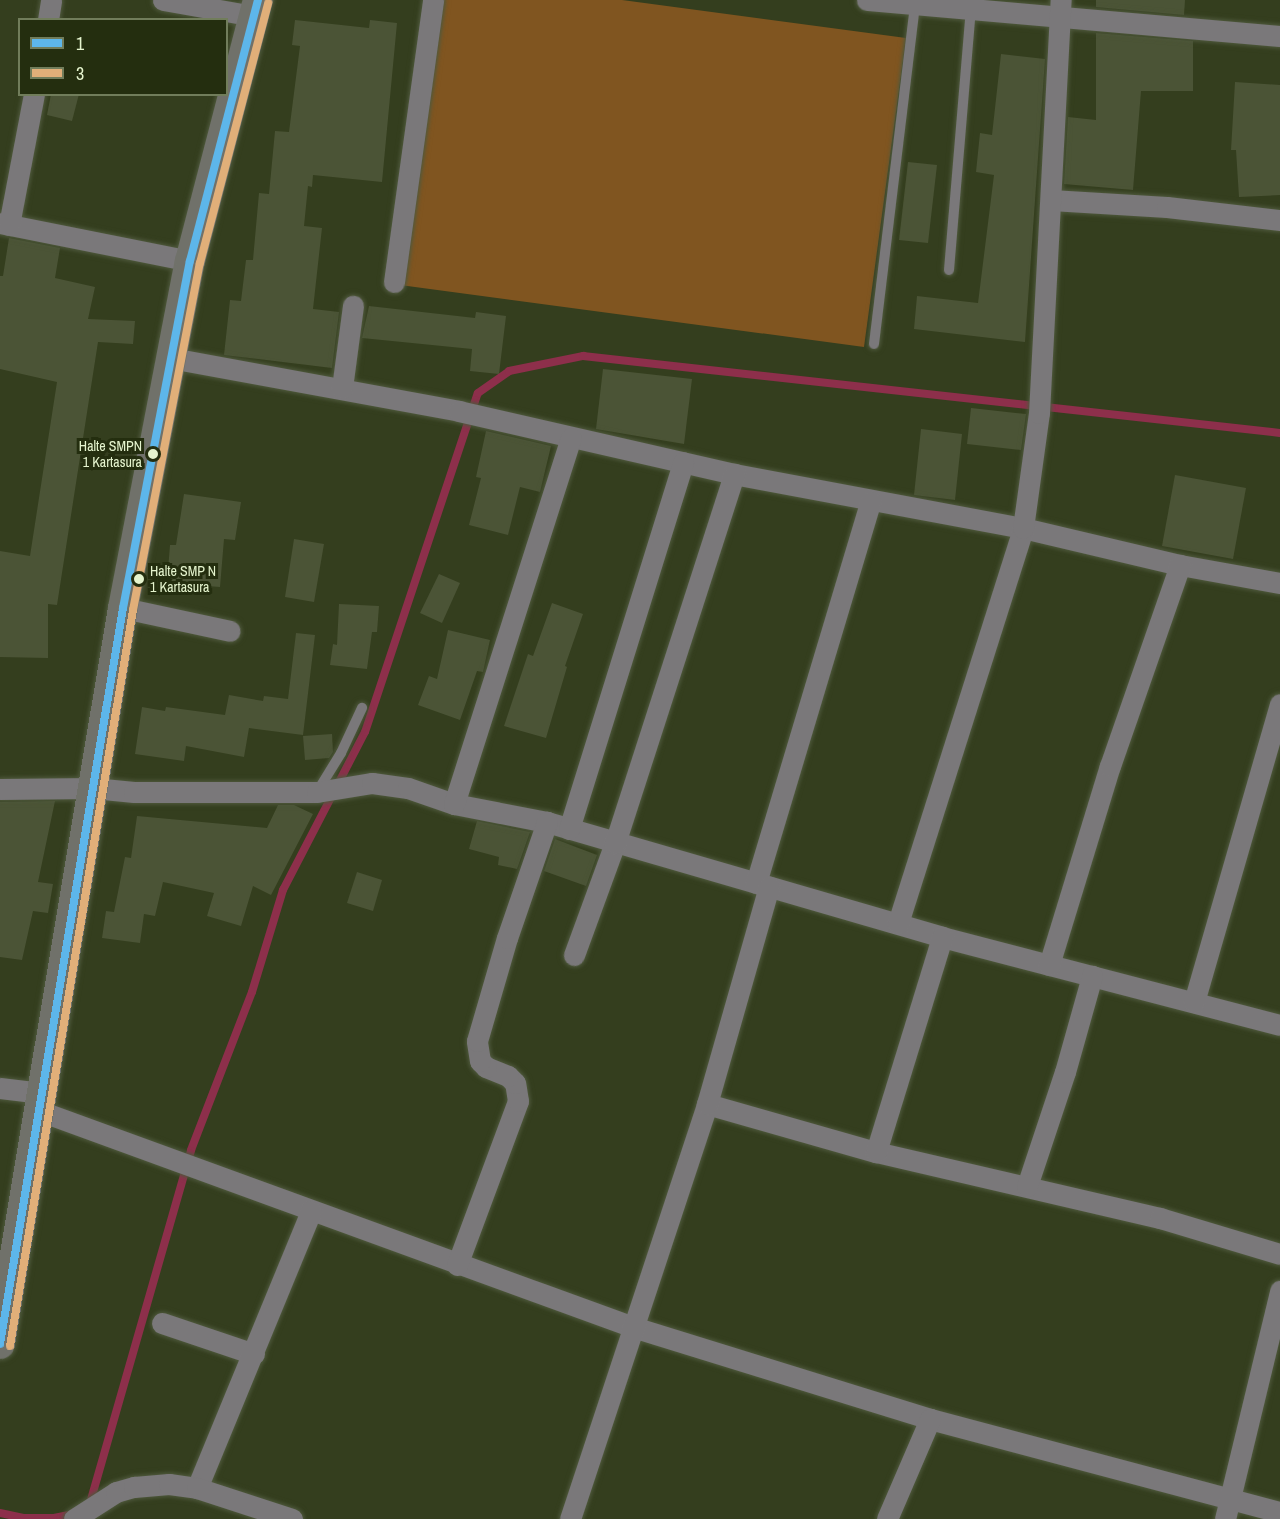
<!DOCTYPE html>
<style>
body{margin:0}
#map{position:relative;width:1280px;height:1519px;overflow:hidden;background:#343e1e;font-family:"Archivo Narrow",sans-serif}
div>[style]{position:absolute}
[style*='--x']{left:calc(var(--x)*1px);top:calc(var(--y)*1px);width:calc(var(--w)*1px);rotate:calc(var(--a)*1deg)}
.green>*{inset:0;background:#805520}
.stream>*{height:8px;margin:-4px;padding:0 4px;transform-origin:4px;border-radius:4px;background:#8d2f4b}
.building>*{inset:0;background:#4b5436}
.roads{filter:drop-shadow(0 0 2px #4f593d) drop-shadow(0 0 2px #4f593d)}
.service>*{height:10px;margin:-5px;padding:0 5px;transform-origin:5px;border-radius:5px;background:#7a787a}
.minor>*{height:21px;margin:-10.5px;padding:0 10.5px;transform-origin:10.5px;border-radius:10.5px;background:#7a787a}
.secondary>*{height:30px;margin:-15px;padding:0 15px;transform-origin:15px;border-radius:15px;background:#70716a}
.bus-1>*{height:8px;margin:-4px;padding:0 4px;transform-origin:4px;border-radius:4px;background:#5db6ea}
.bus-2>*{height:8px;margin:-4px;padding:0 4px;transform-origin:4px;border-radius:4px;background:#e1af79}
.dots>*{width:16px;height:16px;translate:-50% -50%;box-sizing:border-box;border:3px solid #242e0f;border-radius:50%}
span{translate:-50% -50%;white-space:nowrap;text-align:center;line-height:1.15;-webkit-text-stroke:6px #242e0f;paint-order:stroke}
.bus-label{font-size:14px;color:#e5f4ce}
.right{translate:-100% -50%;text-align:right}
.left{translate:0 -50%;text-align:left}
.legend{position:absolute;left:18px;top:18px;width:210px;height:78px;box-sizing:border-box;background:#242e0f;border:2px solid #717d5b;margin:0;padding:8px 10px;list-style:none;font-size:18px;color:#e5f4ce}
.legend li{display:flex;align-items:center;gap:12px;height:30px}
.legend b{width:30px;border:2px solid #717d5b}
</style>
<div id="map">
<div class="green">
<div style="clip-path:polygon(439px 0,622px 0,906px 38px,864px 347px,400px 285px)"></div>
</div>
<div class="stream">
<div style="--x:90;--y:1503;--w:367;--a:-74"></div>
<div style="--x:191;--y:1150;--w:169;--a:-68.9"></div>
<div style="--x:252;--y:992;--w:107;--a:-73.1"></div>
<div style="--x:283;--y:890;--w:178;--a:-62.6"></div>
<div style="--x:365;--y:732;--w:357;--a:-71.6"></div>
<div style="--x:478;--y:393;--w:38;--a:-35"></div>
<div style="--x:509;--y:371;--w:76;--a:-11.5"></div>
<div style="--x:583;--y:356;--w:701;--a:6.3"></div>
<div style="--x:0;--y:1513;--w:25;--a:12"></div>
<div style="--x:24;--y:1518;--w:30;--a:0"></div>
<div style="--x:54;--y:1518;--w:19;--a:-12"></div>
</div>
<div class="building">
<div style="clip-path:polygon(1096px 0,1185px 0,1184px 15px,1096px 7px)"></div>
<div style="clip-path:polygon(295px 20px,369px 28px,370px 20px,397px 23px,382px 182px,313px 175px,312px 187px,308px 186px,304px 226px,322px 228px,313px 309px,339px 312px,332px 368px,224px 355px,230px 300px,241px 301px,246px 260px,253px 260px,259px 193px,269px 194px,275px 131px,289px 132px,300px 46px,292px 45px)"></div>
<div style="clip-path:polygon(1096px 33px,1193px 41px,1193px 91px,1141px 91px,1133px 190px,1064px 184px,1068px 117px,1096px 120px)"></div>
<div style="clip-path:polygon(1001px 54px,1045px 59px,1025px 342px,914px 329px,917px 296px,978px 303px,994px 175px,976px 172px,980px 133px,992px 135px)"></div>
<div style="clip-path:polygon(1235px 82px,1280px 85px,1280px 195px,1239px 197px,1236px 150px,1231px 150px)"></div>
<div style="clip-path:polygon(51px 94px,79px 94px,72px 121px,47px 115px)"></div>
<div style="clip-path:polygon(908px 162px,937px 165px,928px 243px,899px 240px)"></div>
<div style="clip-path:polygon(9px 238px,60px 248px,55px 278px,95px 287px,88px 319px,135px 321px,133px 344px,98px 342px,57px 605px,48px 604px,48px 658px,0 657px,0 551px,30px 556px,57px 382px,0 369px,0 276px,3px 276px)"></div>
<div style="clip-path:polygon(369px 306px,475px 318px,476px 312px,506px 316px,499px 374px,470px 371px,472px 349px,362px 338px)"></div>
<div style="clip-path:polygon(603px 369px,692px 379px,684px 444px,596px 429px)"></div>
<div style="clip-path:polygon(971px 408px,1026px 414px,1021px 450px,967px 444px)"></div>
<div style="clip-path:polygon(921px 429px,962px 434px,955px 500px,914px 495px)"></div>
<div style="clip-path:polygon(486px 431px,551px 446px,540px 492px,520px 487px,508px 535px,469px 525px,481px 478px,476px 477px)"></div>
<div style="clip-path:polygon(1175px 475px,1246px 488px,1233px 559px,1162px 546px)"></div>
<div style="clip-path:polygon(184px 494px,241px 502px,235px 540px,224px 539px,220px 587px,167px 583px,170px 545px,176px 545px)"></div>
<div style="clip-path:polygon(294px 539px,324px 544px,314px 602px,285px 597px)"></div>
<div style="clip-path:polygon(439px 574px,460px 583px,442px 623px,420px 613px)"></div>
<div style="clip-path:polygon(552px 603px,583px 614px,565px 666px,567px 667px,546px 738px,504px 726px,528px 654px,533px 656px)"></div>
<div style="clip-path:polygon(339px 604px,379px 606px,377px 632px,372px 632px,367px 669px,330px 665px,333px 644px,337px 645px)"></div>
<div style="clip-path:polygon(448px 630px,490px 640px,483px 672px,477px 671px,460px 720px,418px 705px,429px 676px,437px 679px)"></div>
<div style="clip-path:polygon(296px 633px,315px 635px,303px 735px,249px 728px,244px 757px,186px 746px,184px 761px,135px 754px,142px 707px,165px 711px,166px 707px,225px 715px,229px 695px,263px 701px,264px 696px,288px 699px)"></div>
<div style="clip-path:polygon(332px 734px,333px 752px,329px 758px,305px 760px,303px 736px)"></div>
<div style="clip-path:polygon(55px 801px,38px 882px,53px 884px,48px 913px,33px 911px,22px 960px,0 957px,0 802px)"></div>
<div style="clip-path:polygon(278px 805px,294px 805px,313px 814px,271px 895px,253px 886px,241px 926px,207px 916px,214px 893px,163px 882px,155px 916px,144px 914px,140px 943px,102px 938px,106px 911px,114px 912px,125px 857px,131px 858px,137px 816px,267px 828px)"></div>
<div style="clip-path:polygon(477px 821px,530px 832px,517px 869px,498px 865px,499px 857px,469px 849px)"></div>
<div style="clip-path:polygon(555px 839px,597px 855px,586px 886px,544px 871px)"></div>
<div style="clip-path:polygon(357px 872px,382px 880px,373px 911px,347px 903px)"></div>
</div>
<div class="roads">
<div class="service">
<div style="--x:949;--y:270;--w:262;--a:-85.2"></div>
<div style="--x:874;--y:344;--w:342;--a:-83.1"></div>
<div style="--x:317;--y:792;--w:46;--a:-58.4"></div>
<div style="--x:341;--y:753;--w:50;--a:-65"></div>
</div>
<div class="minor">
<div style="--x:163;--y:0;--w:92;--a:10"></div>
<div style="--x:867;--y:0;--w:415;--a:5"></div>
<div style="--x:48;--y:20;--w:20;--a:-81"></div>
<div style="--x:1051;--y:200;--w:116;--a:3.5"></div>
<div style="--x:1167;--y:207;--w:114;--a:6.6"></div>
<div style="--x:0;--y:223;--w:194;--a:11.3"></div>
<div style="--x:9;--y:225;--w:133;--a:-79.2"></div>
<div style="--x:394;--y:282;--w:285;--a:-82.1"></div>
<div style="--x:171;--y:358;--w:293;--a:10.4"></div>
<div style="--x:459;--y:411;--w:282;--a:12.9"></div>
<div style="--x:734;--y:474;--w:294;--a:10.6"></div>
<div style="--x:1023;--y:528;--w:161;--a:13.3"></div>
<div style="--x:1180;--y:565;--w:102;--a:10.2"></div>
<div style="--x:342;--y:388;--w:83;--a:-82.4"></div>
<div style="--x:123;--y:608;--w:109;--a:12.1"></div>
<div style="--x:0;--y:789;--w:93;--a:-0.6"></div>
<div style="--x:93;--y:788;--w:41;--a:5.6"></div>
<div style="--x:134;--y:792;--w:183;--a:0"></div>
<div style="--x:317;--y:792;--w:56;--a:-9.3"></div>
<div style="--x:372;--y:783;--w:36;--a:8"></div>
<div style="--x:408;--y:788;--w:49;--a:19.2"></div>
<div style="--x:454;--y:804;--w:95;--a:11"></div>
<div style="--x:547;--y:822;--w:411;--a:16.2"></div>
<div style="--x:942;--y:937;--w:349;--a:14.6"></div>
<div style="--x:454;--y:804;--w:384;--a:-72.3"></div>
<div style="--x:569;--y:829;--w:384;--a:-72.7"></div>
<div style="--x:756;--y:883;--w:398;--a:-73.3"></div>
<div style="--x:898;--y:923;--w:414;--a:-72.4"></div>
<div style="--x:1023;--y:528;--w:116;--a:-82.1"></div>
<div style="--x:1039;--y:413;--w:414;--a:-87"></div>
<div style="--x:574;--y:955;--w:119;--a:-69.9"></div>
<div style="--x:615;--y:843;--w:388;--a:-72.1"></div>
<div style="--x:1049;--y:965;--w:208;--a:-73"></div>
<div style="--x:1110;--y:766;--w:213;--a:-70.8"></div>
<div style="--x:1194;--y:1002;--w:310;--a:-73.9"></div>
<div style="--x:0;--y:1088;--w:42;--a:6.8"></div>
<div style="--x:707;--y:1104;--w:176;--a:15.9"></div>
<div style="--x:876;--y:1152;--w:292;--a:13.1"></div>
<div style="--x:1160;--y:1218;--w:125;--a:16.7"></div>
<div style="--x:40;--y:1111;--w:631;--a:20.01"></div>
<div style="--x:633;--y:1327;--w:311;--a:17.2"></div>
<div style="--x:930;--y:1419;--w:362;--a:14.9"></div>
<div style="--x:876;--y:1152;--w:225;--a:-72.9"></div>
<div style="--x:1027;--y:1186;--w:120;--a:-71.6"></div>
<div style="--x:1065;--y:1072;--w:100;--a:-74.3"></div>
<div style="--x:457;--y:1265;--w:175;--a:-69.6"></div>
<div style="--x:518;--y:1101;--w:18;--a:-99"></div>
<div style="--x:515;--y:1083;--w:10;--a:-135"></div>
<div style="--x:508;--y:1076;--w:24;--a:-158"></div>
<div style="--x:486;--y:1067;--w:8;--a:-135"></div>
<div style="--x:480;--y:1061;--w:20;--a:-99"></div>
<div style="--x:477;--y:1041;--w:107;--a:-73.8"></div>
<div style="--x:507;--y:938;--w:123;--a:-71"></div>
<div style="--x:162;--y:1323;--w:97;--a:18.6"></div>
<div style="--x:197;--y:1488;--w:299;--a:-67.6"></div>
<div style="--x:74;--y:1519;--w:50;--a:-32.7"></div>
<div style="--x:116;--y:1492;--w:19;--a:-16"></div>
<div style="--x:134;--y:1487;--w:35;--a:-5"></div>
<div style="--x:169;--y:1484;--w:28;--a:8"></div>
<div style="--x:197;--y:1488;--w:100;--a:18.1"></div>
<div style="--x:570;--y:1519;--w:437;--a:-71.7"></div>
<div style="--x:707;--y:1104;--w:226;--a:-74.1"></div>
<div style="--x:887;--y:1519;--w:109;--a:-66.7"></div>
<div style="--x:1225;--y:1519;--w:235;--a:-76.4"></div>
</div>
<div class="secondary">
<div style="--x:0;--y:1344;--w:746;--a:-80.51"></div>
<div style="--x:123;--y:608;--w:353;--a:-79.1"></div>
<div style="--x:190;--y:261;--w:270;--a:-75.4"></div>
</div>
</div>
<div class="bus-1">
<div style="--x:0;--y:1344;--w:746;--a:-80.51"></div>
<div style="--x:123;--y:608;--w:353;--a:-79.1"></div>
<div style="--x:190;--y:261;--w:270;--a:-75.4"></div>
</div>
<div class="bus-2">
<div style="--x:10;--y:1346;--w:746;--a:-80.51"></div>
<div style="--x:133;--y:610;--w:353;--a:-79.1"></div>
<div style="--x:200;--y:263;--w:269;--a:-75.3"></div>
</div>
<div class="dots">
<div style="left:153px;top:454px;background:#e5f4ce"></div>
<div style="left:139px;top:579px;background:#e5f4ce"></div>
</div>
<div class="bus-label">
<span class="right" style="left:142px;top:454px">Halte SMPN<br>1 Kartasura</span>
<span class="left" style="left:150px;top:579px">Halte SMP N<br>1 Kartasura</span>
</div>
<ul class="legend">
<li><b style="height:8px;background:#5db6ea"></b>1</li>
<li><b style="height:8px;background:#e1af79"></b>3</li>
</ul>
</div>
